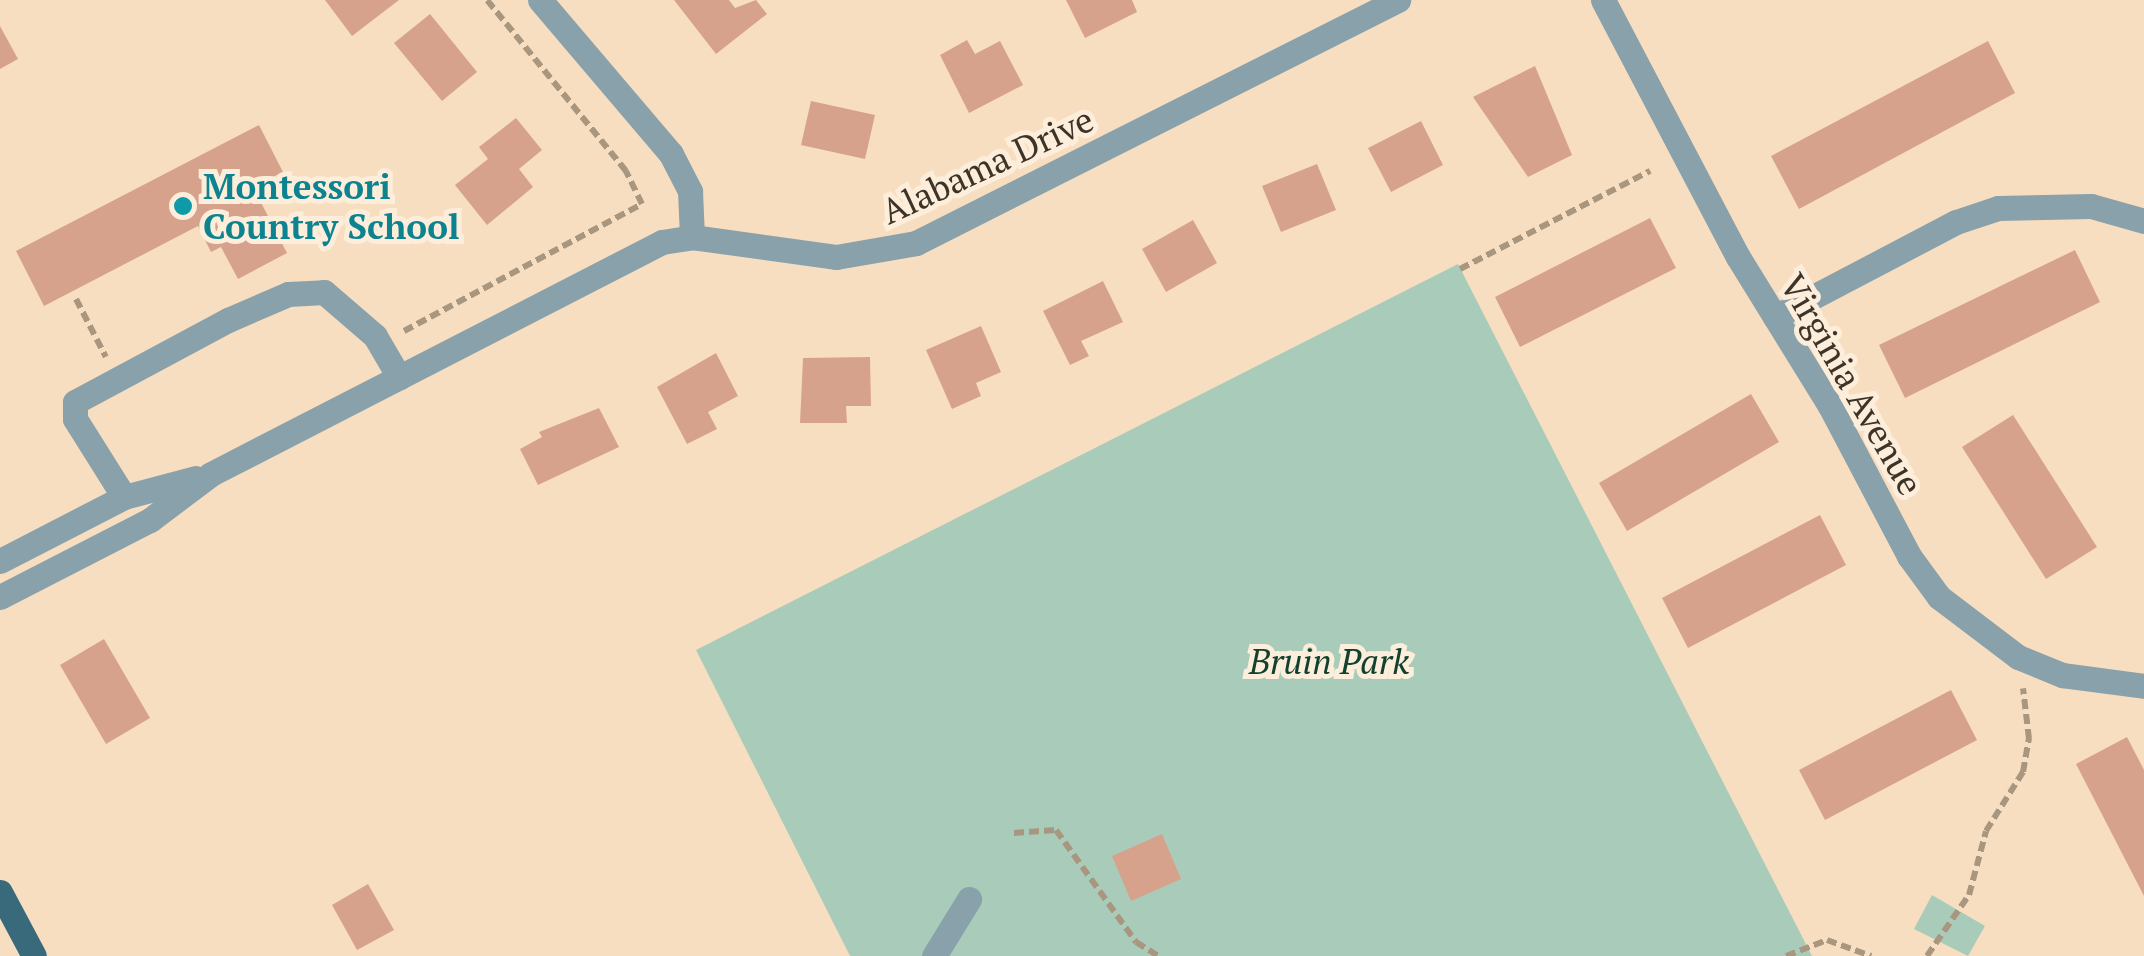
<!DOCTYPE html>
<style>
body{margin:0}
#map{position:relative;width:2144px;height:956px;overflow:hidden;background:#f8dec0;font-family:"PT Serif",serif}
div>[style]{position:absolute}
[style*='--x']{left:calc(var(--x)*1px);top:calc(var(--y)*1px);width:calc(var(--w)*1px);rotate:calc(var(--a)*1deg)}
.green>*{inset:0;background:#a8cbba}
.building>*{inset:0;background:#d7a28b}
.path>*{height:6px;margin-top:-3px;transform-origin:0;background:repeating-linear-gradient(90deg,#a9967f 0 10px,transparent 0 15px)}
.minor>*{height:25px;margin:-12.5px;padding:0 12.5px;transform-origin:12.5px;border-radius:12.5px;background:#88a1ab}
.major>*{height:25px;margin:-12.5px;padding:0 12.5px;transform-origin:12.5px;border-radius:12.5px;background:#386a7c}
.dots>*{width:28px;height:28px;translate:-50% -50%;box-sizing:border-box;border:5px solid #fdeddb;border-radius:50%}
span{translate:-50% -50%;white-space:nowrap;text-align:center;line-height:1.15;-webkit-text-stroke:10px #fdeddb;paint-order:stroke}
.street-label{font-size:35px;color:#3d3327}
.culture-label{font-size:35px;color:#0d838f;font-weight:700}
.left{translate:0 -50%;text-align:left}
.park-label{font-size:35px;color:#11412f;font-style:italic}
</style>
<div id="map">
<div class="green">
<div style="clip-path:polygon(1458px 264px,1812px 956px,850px 956px,696px 650px)"></div>
<div style="clip-path:polygon(1932px 895px,1985px 926px,1968px 956px,1914px 929px)"></div>
</div>
<div class="building">
<div style="clip-path:polygon(325px 0,399px 0,352px 36px)"></div>
<div style="clip-path:polygon(674px 0,729px 0,735px 8px,756px 0,767px 14px,716px 54px)"></div>
<div style="clip-path:polygon(1066px 0,1132px 0,1137px 12px,1085px 38px)"></div>
<div style="clip-path:polygon(430px 14px,477px 72px,442px 101px,394px 43px)"></div>
<div style="clip-path:polygon(0 26px,18px 59px,0 69px)"></div>
<div style="clip-path:polygon(967px 40px,975px 54px,1000px 41px,1023px 85px,969px 113px,940px 55px)"></div>
<div style="clip-path:polygon(1988px 41px,2015px 93px,1799px 209px,1771px 156px)"></div>
<div style="clip-path:polygon(1535px 66px,1572px 155px,1528px 177px,1473px 97px)"></div>
<div style="clip-path:polygon(811px 101px,875px 115px,865px 159px,801px 145px)"></div>
<div style="clip-path:polygon(516px 118px,542px 150px,519px 169px,533px 187px,487px 225px,455px 185px,488px 159px,479px 147px)"></div>
<div style="clip-path:polygon(1421px 121px,1443px 165px,1391px 192px,1368px 148px)"></div>
<div style="clip-path:polygon(259px 125px,283px 172px,253px 187px,287px 253px,238px 279px,221px 247px,211px 252px,198px 226px,44px 306px,16px 251px)"></div>
<div style="clip-path:polygon(1317px 164px,1336px 210px,1281px 232px,1262px 186px)"></div>
<div style="clip-path:polygon(1650px 218px,1676px 268px,1520px 347px,1495px 297px)"></div>
<div style="clip-path:polygon(1193px 220px,1217px 263px,1166px 292px,1142px 249px)"></div>
<div style="clip-path:polygon(2075px 250px,2100px 302px,1905px 398px,1879px 345px)"></div>
<div style="clip-path:polygon(1103px 281px,1123px 322px,1081px 341px,1089px 356px,1070px 365px,1043px 311px)"></div>
<div style="clip-path:polygon(981px 326px,1001px 372px,976px 383px,981px 396px,952px 409px,926px 350px)"></div>
<div style="clip-path:polygon(716px 353px,738px 396px,708px 412px,717px 429px,687px 444px,657px 387px)"></div>
<div style="clip-path:polygon(870px 357px,871px 406px,846px 406px,847px 423px,800px 423px,803px 358px)"></div>
<div style="clip-path:polygon(1751px 394px,1779px 442px,1627px 531px,1599px 483px)"></div>
<div style="clip-path:polygon(599px 408px,619px 447px,538px 485px,520px 449px,542px 437px,539px 432px)"></div>
<div style="clip-path:polygon(2013px 415px,2097px 547px,2046px 579px,1962px 447px)"></div>
<div style="clip-path:polygon(1820px 515px,1846px 565px,1688px 648px,1662px 598px)"></div>
<div style="clip-path:polygon(104px 639px,150px 718px,106px 744px,60px 665px)"></div>
<div style="clip-path:polygon(1951px 690px,1977px 740px,1825px 820px,1799px 770px)"></div>
<div style="clip-path:polygon(2127px 737px,2144px 770px,2144px 896px,2076px 764px)"></div>
<div style="clip-path:polygon(1162px 834px,1181px 879px,1131px 901px,1112px 856px)"></div>
<div style="clip-path:polygon(368px 884px,394px 930px,357px 950px,332px 905px)"></div>
</div>
<div class="path">
<div style="--x:1460;--y:269;--w:214;--a:-27.3"></div>
<div style="--x:76;--y:299;--w:65;--a:62.7"></div>
<div style="--x:404;--y:331;--w:270;--a:-28.1"></div>
<div style="--x:642;--y:204;--w:37;--a:-116"></div>
<div style="--x:626;--y:171;--w:220;--a:-129.1"></div>
<div style="--x:1014;--y:833;--w:42;--a:-4.1"></div>
<div style="--x:1056;--y:830;--w:138;--a:54.5"></div>
<div style="--x:1136;--y:942;--w:26;--a:32"></div>
<div style="--x:1786;--y:956;--w:44;--a:-21.3"></div>
<div style="--x:1827;--y:940;--w:47;--a:20"></div>
<div style="--x:1927;--y:956;--w:74;--a:-55.5"></div>
<div style="--x:1969;--y:895;--w:66;--a:-75.1"></div>
<div style="--x:1986;--y:831;--w:70;--a:-57.9"></div>
<div style="--x:2023;--y:772;--w:34;--a:-80"></div>
<div style="--x:2029;--y:739;--w:51;--a:-96.7"></div>
</div>
<div class="minor">
<div style="--x:540;--y:0;--w:202;--a:49.6"></div>
<div style="--x:671;--y:154;--w:42;--a:62.8"></div>
<div style="--x:690;--y:191;--w:46;--a:87.5"></div>
<div style="--x:1603;--y:0;--w:290;--a:62.3"></div>
<div style="--x:1738;--y:257;--w:175;--a:58.3"></div>
<div style="--x:1830;--y:406;--w:170;--a:62.2"></div>
<div style="--x:1909;--y:556;--w:51;--a:53.8"></div>
<div style="--x:1939;--y:597;--w:99;--a:37.2"></div>
<div style="--x:2018;--y:657;--w:48;--a:22.2"></div>
<div style="--x:2062;--y:675;--w:83;--a:7.6"></div>
<div style="--x:1775;--y:317;--w:204;--a:-27.7"></div>
<div style="--x:1956;--y:222;--w:44;--a:-18.4"></div>
<div style="--x:1998;--y:208;--w:93;--a:-1.2"></div>
<div style="--x:2091;--y:206;--w:55;--a:15.8"></div>
<div style="--x:124;--y:497;--w:92;--a:-122.1"></div>
<div style="--x:75;--y:419;--w:17;--a:-90"></div>
<div style="--x:75;--y:402;--w:174;--a:-28.2"></div>
<div style="--x:228;--y:320;--w:65;--a:-23.4"></div>
<div style="--x:288;--y:294;--w:36;--a:-3"></div>
<div style="--x:324;--y:292;--w:67;--a:40.8"></div>
<div style="--x:375;--y:336;--w:48;--a:59.7"></div>
<div style="--x:0;--y:561;--w:140;--a:-27.3"></div>
<div style="--x:124;--y:497;--w:74;--a:-14.8"></div>
<div style="--x:0;--y:597;--w:169;--a:-27.2"></div>
<div style="--x:150;--y:520;--w:76;--a:-37"></div>
<div style="--x:211;--y:474;--w:507;--a:-27.22"></div>
<div style="--x:662;--y:242;--w:30;--a:-9"></div>
<div style="--x:692;--y:237;--w:145;--a:7.9"></div>
<div style="--x:836;--y:257;--w:81;--a:-9.9"></div>
<div style="--x:916;--y:243;--w:540;--a:-26.75"></div>
<div style="--x:934;--y:956;--w:67;--a:-58.4"></div>
</div>
<div class="major">
<div style="--x:0;--y:892;--w:72;--a:62"></div>
</div>
<div class="dots">
<div style="left:183px;top:206px;background:#0f9aa8"></div>
</div>
<div class="street-label">
<span style="left:987px;top:165px;rotate:-25deg">Alabama Drive</span>
<span style="left:1852px;top:384px;rotate:60deg">Virginia Avenue</span>
</div>
<div class="culture-label">
<span class="left" style="left:203px;top:206px">Montessori<br>Country School</span>
</div>
<div class="park-label">
<span style="left:1329px;top:661px">Bruin Park</span>
</div>
</div>
